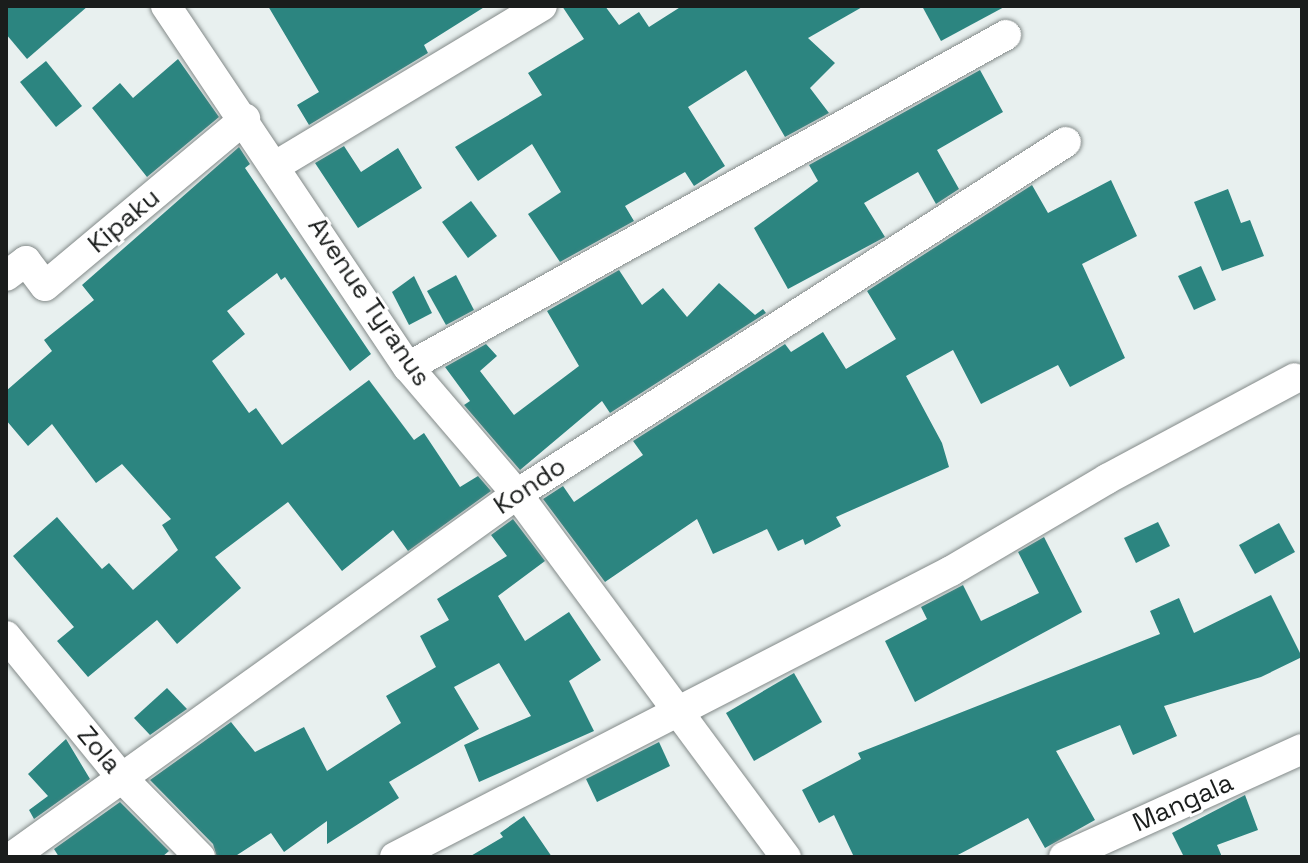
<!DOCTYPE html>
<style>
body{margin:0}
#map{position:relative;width:1308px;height:863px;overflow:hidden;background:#e8f0ef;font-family:"Space Grotesk",sans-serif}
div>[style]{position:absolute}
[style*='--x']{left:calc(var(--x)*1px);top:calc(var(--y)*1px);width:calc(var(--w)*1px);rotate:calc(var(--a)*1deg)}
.building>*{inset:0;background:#2c8580}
.roads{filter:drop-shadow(0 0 2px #838a89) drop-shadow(0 0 2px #838a89)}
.street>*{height:30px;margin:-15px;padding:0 15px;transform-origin:15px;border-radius:15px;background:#fff}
span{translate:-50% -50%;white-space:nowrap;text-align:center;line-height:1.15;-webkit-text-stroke:6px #fff;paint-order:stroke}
.street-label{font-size:26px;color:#1a1d1c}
.frame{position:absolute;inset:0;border:8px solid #1a1d1c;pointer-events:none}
</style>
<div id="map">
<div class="building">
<div style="clip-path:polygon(6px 6px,88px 6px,27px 59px,6px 34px)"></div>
<div style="clip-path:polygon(268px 6px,486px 6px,424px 45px,428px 53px,309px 125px,297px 105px,319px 92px)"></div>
<div style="clip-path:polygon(562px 6px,605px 6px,619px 25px,639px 12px,649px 27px,682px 6px,864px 6px,808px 38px,835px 63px,810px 88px,829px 113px,785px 137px,746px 70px,688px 107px,725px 166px,694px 186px,685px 172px,625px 206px,634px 221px,560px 262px,528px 214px,561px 192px,532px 144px,478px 181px,455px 147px,542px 95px,528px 73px,584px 39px)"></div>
<div style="clip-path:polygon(922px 6px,1006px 6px,941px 41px)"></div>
<div style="clip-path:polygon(178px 59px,219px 117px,147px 177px,92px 108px,120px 83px,133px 98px)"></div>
<div style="clip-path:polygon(46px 61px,82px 106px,56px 127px,20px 82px)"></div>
<div style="clip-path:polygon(980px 70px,1003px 112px,937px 150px,959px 189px,936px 204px,918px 172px,864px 203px,885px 237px,788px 289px,754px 228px,818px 181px,809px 165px)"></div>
<div style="clip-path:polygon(344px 146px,361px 172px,398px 148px,422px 188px,358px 228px,315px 163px)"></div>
<div style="clip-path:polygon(239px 147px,250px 164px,245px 168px,371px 354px,350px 371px,285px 277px,281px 280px,277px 273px,227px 311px,245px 334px,212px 361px,249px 413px,256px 408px,282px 445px,369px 380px,414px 440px,424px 433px,460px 487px,478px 476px,491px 491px,408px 551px,393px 530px,342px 571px,288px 502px,215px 557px,241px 588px,177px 644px,157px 620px,88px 677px,57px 641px,74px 627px,13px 556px,57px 517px,102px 569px,109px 563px,133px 590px,178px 550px,162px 525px,171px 519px,122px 464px,96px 483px,52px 424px,28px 446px,6px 420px,6px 391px,52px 351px,44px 340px,94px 300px,82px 285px)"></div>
<div style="clip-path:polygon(1111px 180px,1137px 236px,1082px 264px,1125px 358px,1070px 387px,1058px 365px,981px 404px,953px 350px,906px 376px,942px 443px,949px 467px,836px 517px,841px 526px,805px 545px,803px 539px,778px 551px,767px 529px,713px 554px,697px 519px,605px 582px,543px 499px,563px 486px,574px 502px,643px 455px,633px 441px,785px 344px,791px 352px,823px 332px,846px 369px,896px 339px,867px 291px,1032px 185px,1048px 213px)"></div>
<div style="clip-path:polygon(1228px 189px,1241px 223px,1250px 220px,1264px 256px,1222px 271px,1194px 202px)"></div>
<div style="clip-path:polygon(471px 201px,497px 236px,468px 258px,442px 222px)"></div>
<div style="clip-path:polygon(1201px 266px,1216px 300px,1194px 310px,1178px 276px)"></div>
<div style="clip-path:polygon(619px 270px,642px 305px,663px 288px,687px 317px,719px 283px,755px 315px,763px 309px,766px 313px,610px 413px,602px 401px,520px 470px,464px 405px,470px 401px,445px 367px,486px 344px,497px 356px,480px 371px,514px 415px,579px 366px,547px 311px)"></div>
<div style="clip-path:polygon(456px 275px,474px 310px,446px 325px,427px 291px)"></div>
<div style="clip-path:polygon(414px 276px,432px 313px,409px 325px,392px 292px)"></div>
<div style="clip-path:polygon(513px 519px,545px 561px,498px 596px,525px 641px,569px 612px,601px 660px,569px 681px,594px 731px,479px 782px,464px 745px,531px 716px,499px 663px,454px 687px,479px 729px,389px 782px,399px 798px,327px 844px,327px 821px,284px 852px,271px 833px,234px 857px,217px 857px,213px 844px,150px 780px,231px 722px,255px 752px,304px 727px,327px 771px,401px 723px,386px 696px,436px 667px,420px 636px,449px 620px,437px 599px,507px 556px,491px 535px)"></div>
<div style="clip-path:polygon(1158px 522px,1170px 546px,1136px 563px,1124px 538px)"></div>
<div style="clip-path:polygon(1279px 523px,1295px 552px,1255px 574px,1239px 545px)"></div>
<div style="clip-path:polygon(1044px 537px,1082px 612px,915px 702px,885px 641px,927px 619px,921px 607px,963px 585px,981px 621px,1039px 593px,1018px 552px)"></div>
<div style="clip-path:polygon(1271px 595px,1302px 657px,1261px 677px,1164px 706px,1177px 736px,1133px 755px,1120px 725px,1056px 751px,1095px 820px,1045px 848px,1028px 818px,954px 857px,854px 857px,834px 815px,819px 823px,802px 790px,861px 759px,858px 753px,1160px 634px,1150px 611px,1179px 598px,1194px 633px)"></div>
<div style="clip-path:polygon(794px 673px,822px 722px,754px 761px,726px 713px)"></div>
<div style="clip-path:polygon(167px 688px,187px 709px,150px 735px,134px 718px)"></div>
<div style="clip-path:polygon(66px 739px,90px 779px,34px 819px,29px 810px,48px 796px,28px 774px)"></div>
<div style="clip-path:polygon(659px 742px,670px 766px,597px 802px,586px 779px)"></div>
<div style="clip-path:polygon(1245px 795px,1258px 830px,1217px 845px,1222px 857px,1184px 857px,1172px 833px)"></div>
<div style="clip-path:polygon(120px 802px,169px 851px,162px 857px,59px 857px,54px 849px)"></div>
<div style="clip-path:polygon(524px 816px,552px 857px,469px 857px,503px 837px,500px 833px)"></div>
</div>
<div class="roads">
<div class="street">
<div style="--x:166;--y:6;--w:435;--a:56.2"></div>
<div style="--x:408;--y:367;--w:167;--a:49.4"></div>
<div style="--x:517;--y:494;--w:452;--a:53.5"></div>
<div style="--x:277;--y:165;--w:309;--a:-31"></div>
<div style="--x:6;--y:276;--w:25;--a:-37"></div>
<div style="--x:26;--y:261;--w:31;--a:53"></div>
<div style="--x:45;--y:286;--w:261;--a:-39.9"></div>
<div style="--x:408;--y:367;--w:684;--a:-29.04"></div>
<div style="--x:6;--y:636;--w:181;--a:50.8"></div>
<div style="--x:120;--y:776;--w:114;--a:45.4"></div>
<div style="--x:12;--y:857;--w:622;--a:-35.71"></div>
<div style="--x:517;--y:494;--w:652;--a:-32.67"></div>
<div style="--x:395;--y:857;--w:625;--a:-27.22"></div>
<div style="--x:951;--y:571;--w:181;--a:-30.5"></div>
<div style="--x:1107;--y:479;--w:213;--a:-28.2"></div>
<div style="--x:1064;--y:857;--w:261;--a:-24.4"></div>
</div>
</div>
<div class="street-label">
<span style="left:124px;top:221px;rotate:-40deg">Kipaku</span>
<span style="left:369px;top:302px;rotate:56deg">Avenue Tyranus</span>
<span style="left:530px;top:486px;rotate:-34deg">Kondo</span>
<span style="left:99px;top:750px;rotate:50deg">Zola</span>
<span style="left:1183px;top:803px;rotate:-24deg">Mangala</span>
</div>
<div class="frame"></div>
</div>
